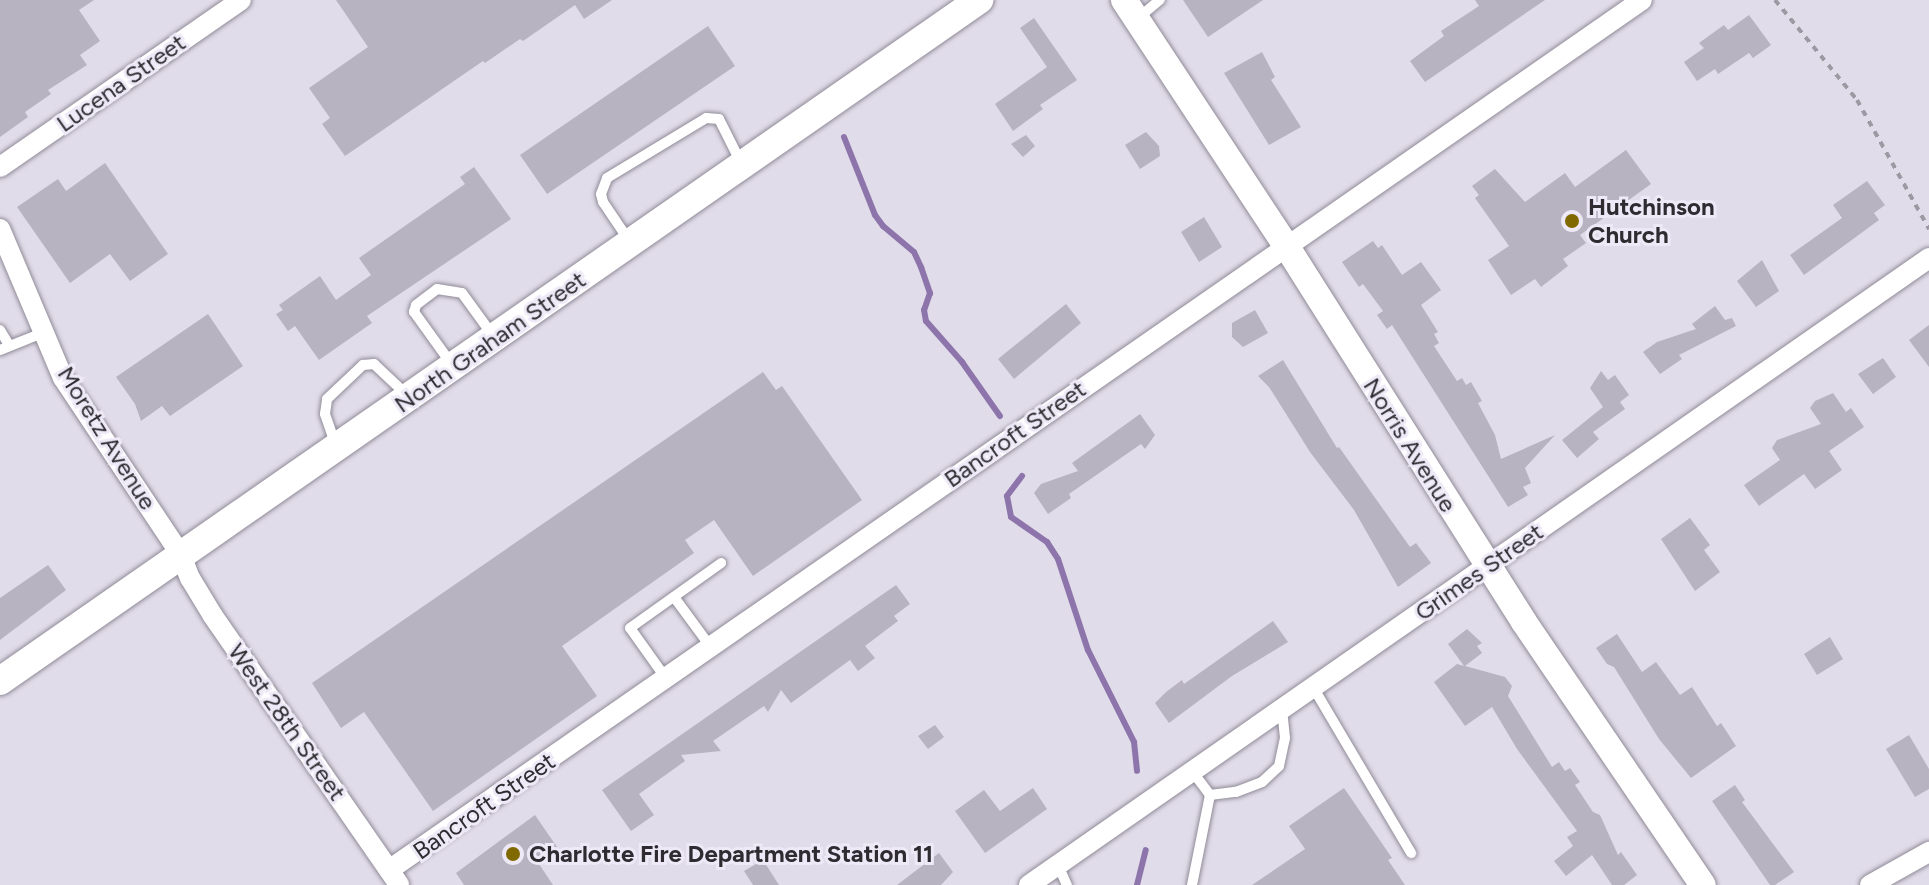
<!DOCTYPE html>
<style>
body{margin:0}
#map{position:relative;width:1929px;height:885px;overflow:hidden;background:#e1dce9;font-family:Figtree,sans-serif}
div>[style]{position:absolute}
[style*='--x']{left:calc(var(--x)*1px);top:calc(var(--y)*1px);width:calc(var(--w)*1px);rotate:calc(var(--a)*1deg)}
.stream>*{height:6px;margin:-3px;padding:0 3px;transform-origin:3px;border-radius:3px;background:#8d75ac}
.building>*{inset:0;background:#b8b3c0}
.path>*{height:4px;margin-top:-2px;transform-origin:0;background:repeating-linear-gradient(90deg,#9d99a3 0 6px,transparent 0 12px)}
.roads{filter:drop-shadow(0 0 2px #908b98) drop-shadow(0 0 2px #908b98)}
.service>*{height:10px;margin:-5px;padding:0 5px;transform-origin:5px;border-radius:5px;background:#fff}
.minor>*{height:20px;margin:-10px;padding:0 10px;transform-origin:10px;border-radius:10px;background:#fff}
.tertiary>*{height:26px;margin:-13px;padding:0 13px;transform-origin:13px;border-radius:13px;background:#fff}
.secondary>*{height:28px;margin:-14px;padding:0 14px;transform-origin:14px;border-radius:14px;background:#fff}
.dots>*{width:22px;height:22px;translate:-50% -50%;box-sizing:border-box;border:4px solid #eee9f7;border-radius:50%}
span{translate:-50% -50%;white-space:nowrap;text-align:center;line-height:1.15;-webkit-text-stroke:6px #eee9f7;paint-order:stroke}
.street-label{font-size:24px;color:#2e2c31}
.poi-label{font-size:24px;color:#2e2c31;font-weight:700}
.left{translate:0 -50%;text-align:left}
</style>
<div id="map">
<div class="stream">
<div style="--x:844;--y:137;--w:84;--a:68.3"></div>
<div style="--x:875;--y:215;--w:14;--a:54"></div>
<div style="--x:883;--y:226;--w:40;--a:40"></div>
<div style="--x:914;--y:252;--w:17;--a:65"></div>
<div style="--x:921;--y:267;--w:28;--a:71"></div>
<div style="--x:930;--y:293;--w:18;--a:109"></div>
<div style="--x:924;--y:310;--w:11;--a:80"></div>
<div style="--x:926;--y:321;--w:55;--a:48.7"></div>
<div style="--x:962;--y:362;--w:66;--a:54.9"></div>
<div style="--x:1022;--y:476;--w:25;--a:127"></div>
<div style="--x:1007;--y:496;--w:21;--a:79"></div>
<div style="--x:1011;--y:517;--w:44;--a:34.8"></div>
<div style="--x:1047;--y:542;--w:20;--a:57"></div>
<div style="--x:1058;--y:559;--w:96;--a:71.8"></div>
<div style="--x:1088;--y:650;--w:103;--a:63.4"></div>
<div style="--x:1134;--y:742;--w:29;--a:84"></div>
<div style="--x:1137;--y:885;--w:36;--a:-76"></div>
</div>
<div class="building">
<div style="clip-path:polygon(0 0,94px 0,79px 10px,100px 41px,80px 55px,87px 65px,48px 90px,51px 94px,25px 112px,28px 117px,0 137px)"></div>
<div style="clip-path:polygon(336px 0,612px 0,584px 19px,575px 5px,523px 41px,520px 39px,485px 63px,483px 61px,345px 156px,322px 124px,330px 118px,309px 88px,368px 47px)"></div>
<div style="clip-path:polygon(1183px 0,1263px 0,1208px 37px)"></div>
<div style="clip-path:polygon(1475px 0,1545px 0,1425px 82px,1410px 61px,1444px 36px,1441px 31px,1479px 6px)"></div>
<div style="clip-path:polygon(1749px 15px,1771px 45px,1753px 58px,1749px 53px,1718px 74px,1715px 69px,1697px 81px,1684px 62px,1704px 48px,1699px 43px,1724px 25px,1728px 30px)"></div>
<div style="clip-path:polygon(1034px 18px,1077px 80px,1040px 105px,1043px 109px,1013px 131px,995px 104px,1047px 67px,1020px 28px)"></div>
<div style="clip-path:polygon(708px 26px,735px 66px,547px 194px,520px 155px)"></div>
<div style="clip-path:polygon(1262px 52px,1275px 77px,1271px 80px,1301px 127px,1269px 145px,1224px 73px)"></div>
<div style="clip-path:polygon(1146px 132px,1159px 146px,1160px 156px,1140px 169px,1125px 145px)"></div>
<div style="clip-path:polygon(1026px 135px,1035px 146px,1023px 157px,1011px 144px)"></div>
<div style="clip-path:polygon(1626px 150px,1651px 184px,1580px 235px,1586px 243px,1563px 259px,1568px 266px,1541px 287px,1535px 279px,1511px 295px,1488px 260px,1509px 246px,1475px 198px,1479px 195px,1472px 186px,1495px 169px,1525px 202px,1565px 173px,1575px 187px)"></div>
<div style="clip-path:polygon(105px 163px,168px 254px,130px 281px,110px 254px,70px 283px,17px 207px,58px 179px,66px 191px)"></div>
<div style="clip-path:polygon(474px 167px,511px 219px,367px 316px,372px 323px,319px 360px,295px 326px,288px 331px,276px 314px,283px 310px,279px 305px,320px 276px,336px 300px,371px 275px,359px 258px,465px 184px,460px 177px)"></div>
<div style="clip-path:polygon(1867px 181px,1885px 205px,1874px 213px,1879px 220px,1804px 275px,1790px 255px,1842px 218px,1833px 205px)"></div>
<div style="clip-path:polygon(1204px 217px,1222px 247px,1199px 262px,1181px 232px)"></div>
<div style="clip-path:polygon(1373px 241px,1378px 248px,1382px 245px,1402px 275px,1421px 262px,1441px 290px,1421px 305px,1438px 332px,1434px 334px,1439px 343px,1434px 346px,1457px 381px,1462px 378px,1466px 385px,1471px 382px,1482px 401px,1478px 403px,1495px 435px,1501px 459px,1555px 435px,1525px 468px,1531px 483px,1523px 487px,1528px 495px,1508px 507px,1392px 325px,1387px 329px,1377px 315px,1383px 311px,1363px 284px,1359px 287px,1342px 262px)"></div>
<div style="clip-path:polygon(1762px 260px,1779px 291px,1756px 307px,1737px 281px)"></div>
<div style="clip-path:polygon(1066px 304px,1081px 323px,1014px 379px,998px 359px)"></div>
<div style="clip-path:polygon(1715px 306px,1725px 320px,1732px 318px,1736px 326px,1679px 355px,1682px 359px,1660px 374px,1643px 352px,1657px 342px,1696px 329px,1692px 324px)"></div>
<div style="clip-path:polygon(1255px 310px,1268px 333px,1243px 347px,1232px 337px,1232px 323px)"></div>
<div style="clip-path:polygon(208px 314px,243px 366px,170px 416px,162px 406px,141px 421px,135px 404px,116px 377px)"></div>
<div style="clip-path:polygon(1929px 325px,1929px 367px,1909px 340px)"></div>
<div style="clip-path:polygon(1883px 358px,1896px 377px,1873px 394px,1858px 374px)"></div>
<div style="clip-path:polygon(1283px 360px,1337px 448px,1339px 447px,1410px 547px,1416px 543px,1431px 563px,1398px 587px,1354px 510px,1310px 452px,1269px 387px,1258px 376px)"></div>
<div style="clip-path:polygon(1601px 371px,1608px 380px,1615px 375px,1629px 395px,1620px 402px,1625px 409px,1593px 432px,1599px 439px,1577px 458px,1562px 440px,1603px 407px,1590px 388px)"></div>
<div style="clip-path:polygon(763px 372px,776px 390px,782px 386px,862px 500px,753px 576px,714px 520px,685px 540px,694px 553px,562px 646px,597px 696px,433px 811px,364px 712px,341px 728px,312px 683px)"></div>
<div style="clip-path:polygon(1833px 393px,1846px 412px,1851px 408px,1864px 427px,1829px 451px,1842px 470px,1815px 489px,1804px 474px,1759px 506px,1744px 485px,1780px 460px,1772px 448px,1777px 440px,1821px 424px,1810px 408px,1815px 401px)"></div>
<div style="clip-path:polygon(1140px 414px,1155px 435px,1145px 449px,1141px 444px,1069px 494px,1071px 498px,1048px 514px,1034px 493px,1041px 484px,1078px 471px,1072px 463px)"></div>
<div style="clip-path:polygon(1690px 518px,1710px 545px,1704px 550px,1720px 572px,1695px 591px,1661px 539px)"></div>
<div style="clip-path:polygon(48px 565px,66px 590px,0 640px,0 598px)"></div>
<div style="clip-path:polygon(896px 585px,910px 604px,894px 616px,898px 621px,865px 646px,875px 658px,858px 671px,850px 660px,791px 703px,781px 690px,768px 712px,764px 706px,713px 741px,721px 751px,681px 755px,685px 761px,639px 794px,654px 815px,631px 831px,602px 790px)"></div>
<div style="clip-path:polygon(1273px 621px,1288px 642px,1232px 676px,1169px 723px,1155px 703px,1166px 692px,1182px 680px,1184px 684px)"></div>
<div style="clip-path:polygon(1467px 629px,1482px 643px,1477px 646px,1482px 653px,1465px 666px,1505px 677px,1512px 686px,1508px 696px,1552px 767px,1559px 762px,1565px 771px,1570px 768px,1580px 782px,1575px 785px,1593px 812px,1600px 815px,1618px 855px,1621px 852px,1637px 875px,1624px 885px,1612px 885px,1592px 855px,1566px 876px,1554px 861px,1573px 846px,1567px 837px,1577px 831px,1517px 749px,1492px 707px,1465px 726px,1434px 682px,1457px 664px,1464px 666px,1448px 644px)"></div>
<div style="clip-path:polygon(1617px 634px,1642px 672px,1656px 662px,1680px 695px,1692px 687px,1717px 726px,1721px 723px,1736px 746px,1691px 778px,1659px 739px,1614px 667px,1607px 664px,1596px 648px)"></div>
<div style="clip-path:polygon(1830px 637px,1843px 659px,1817px 675px,1804px 654px)"></div>
<div style="clip-path:polygon(935px 725px,944px 737px,928px 749px,918px 736px)"></div>
<div style="clip-path:polygon(1909px 735px,1929px 769px,1929px 789px,1915px 797px,1886px 749px)"></div>
<div style="clip-path:polygon(1735px 785px,1745px 800px,1742px 802px,1794px 872px,1775px 885px,1770px 885px,1712px 801px)"></div>
<div style="clip-path:polygon(1033px 788px,1047px 809px,985px 853px,955px 811px,984px 790px,1000px 811px)"></div>
<div style="clip-path:polygon(1344px 788px,1392px 858px,1388px 860px,1405px 885px,1252px 885px,1305px 849px,1289px 826px)"></div>
<div style="clip-path:polygon(535px 815px,557px 847px,537px 861px,553px 885px,464px 885px,456px 873px)"></div>
<div style="clip-path:polygon(939px 853px,953px 872px,941px 885px,897px 885px)"></div>
<div style="clip-path:polygon(763px 860px,779px 885px,753px 885px,744px 871px)"></div>
</div>
<div class="path">
<div style="--x:1775;--y:0;--w:129;--a:50.6"></div>
<div style="--x:1857;--y:100;--w:148;--a:60.8"></div>
</div>
<div class="roads">
<div class="service">
<div style="--x:1137;--y:19;--w:30;--a:-40"></div>
<div style="--x:630;--y:242;--w:48;--a:-124"></div>
<div style="--x:603;--y:202;--w:8;--a:-104"></div>
<div style="--x:601;--y:194;--w:17;--a:-69"></div>
<div style="--x:607;--y:178;--w:116;--a:-31.2"></div>
<div style="--x:706;--y:118;--w:13;--a:4"></div>
<div style="--x:719;--y:119;--w:49;--a:63.4"></div>
<div style="--x:0;--y:330;--w:17;--a:59"></div>
<div style="--x:0;--y:350;--w:48;--a:-21.8"></div>
<div style="--x:453;--y:366;--w:67;--a:-125.8"></div>
<div style="--x:414;--y:312;--w:7;--a:-74"></div>
<div style="--x:416;--y:305;--w:26;--a:-37"></div>
<div style="--x:437;--y:289;--w:25;--a:9"></div>
<div style="--x:462;--y:293;--w:54;--a:54"></div>
<div style="--x:336;--y:446;--w:34;--a:-109"></div>
<div style="--x:325;--y:414;--w:15;--a:-82"></div>
<div style="--x:327;--y:399;--w:50;--a:-43.4"></div>
<div style="--x:363;--y:365;--w:11;--a:-5"></div>
<div style="--x:374;--y:364;--w:47;--a:43.3"></div>
<div style="--x:674;--y:597;--w:61;--a:53.7"></div>
<div style="--x:665;--y:677;--w:60;--a:-125.5"></div>
<div style="--x:630;--y:628;--w:112;--a:-35.5"></div>
<div style="--x:1313;--y:687;--w:193;--a:59.4"></div>
<div style="--x:1192;--y:771;--w:30;--a:53"></div>
<div style="--x:1210;--y:795;--w:26;--a:-7"></div>
<div style="--x:1236;--y:792;--w:28;--a:-21"></div>
<div style="--x:1262;--y:782;--w:23;--a:-43"></div>
<div style="--x:1279;--y:766;--w:29;--a:-78"></div>
<div style="--x:1285;--y:738;--w:29;--a:-96"></div>
<div style="--x:1058;--y:865;--w:22;--a:66"></div>
<div style="--x:1192;--y:885;--w:92;--a:-78.7"></div>
</div>
<div class="minor">
<div style="--x:0;--y:167;--w:293;--a:-34.7"></div>
<div style="--x:0;--y:229;--w:162;--a:67.1"></div>
<div style="--x:63;--y:378;--w:213;--a:56.3"></div>
<div style="--x:181;--y:555;--w:25;--a:69"></div>
<div style="--x:190;--y:578;--w:44;--a:58.8"></div>
<div style="--x:213;--y:616;--w:327;--a:55.3"></div>
<div style="--x:389;--y:870;--w:1525;--a:-34.77"></div>
<div style="--x:1029;--y:885;--w:1097;--a:-34.86"></div>
<div style="--x:1870;--y:885;--w:68;--a:-29.2"></div>
</div>
<div class="tertiary">
<div style="--x:1124;--y:0;--w:296;--a:56.6"></div>
<div style="--x:1287;--y:247;--w:444;--a:57.7"></div>
<div style="--x:1524;--y:622;--w:318;--a:55.8"></div>
</div>
<div class="secondary">
<div style="--x:0;--y:681;--w:1193;--a:-34.82"></div>
</div>
</div>
<div class="dots">
<div style="left:1572px;top:221px;background:#806901"></div>
<div style="left:513px;top:854px;background:#806901"></div>
</div>
<div class="street-label">
<span style="left:121px;top:83px;rotate:-35deg">Lucena Street</span>
<span style="left:490px;top:342px;rotate:-35deg">North Graham Street</span>
<span style="left:1015px;top:434px;rotate:-35deg">Bancroft Street</span>
<span style="left:107px;top:438px;rotate:58deg">Moretz Avenue</span>
<span style="left:1410px;top:445px;rotate:58deg">Norris Avenue</span>
<span style="left:1479px;top:572px;rotate:-35deg">Grimes Street</span>
<span style="left:287px;top:722px;rotate:55deg">West 28th Street</span>
<span style="left:484px;top:806px;rotate:-35deg">Bancroft Street</span>
</div>
<div class="poi-label">
<span class="left" style="left:1588px;top:221px">Hutchinson<br>Church</span>
<span class="left" style="left:529px;top:854px">Charlotte Fire Department Station 11</span>
</div>
</div>
